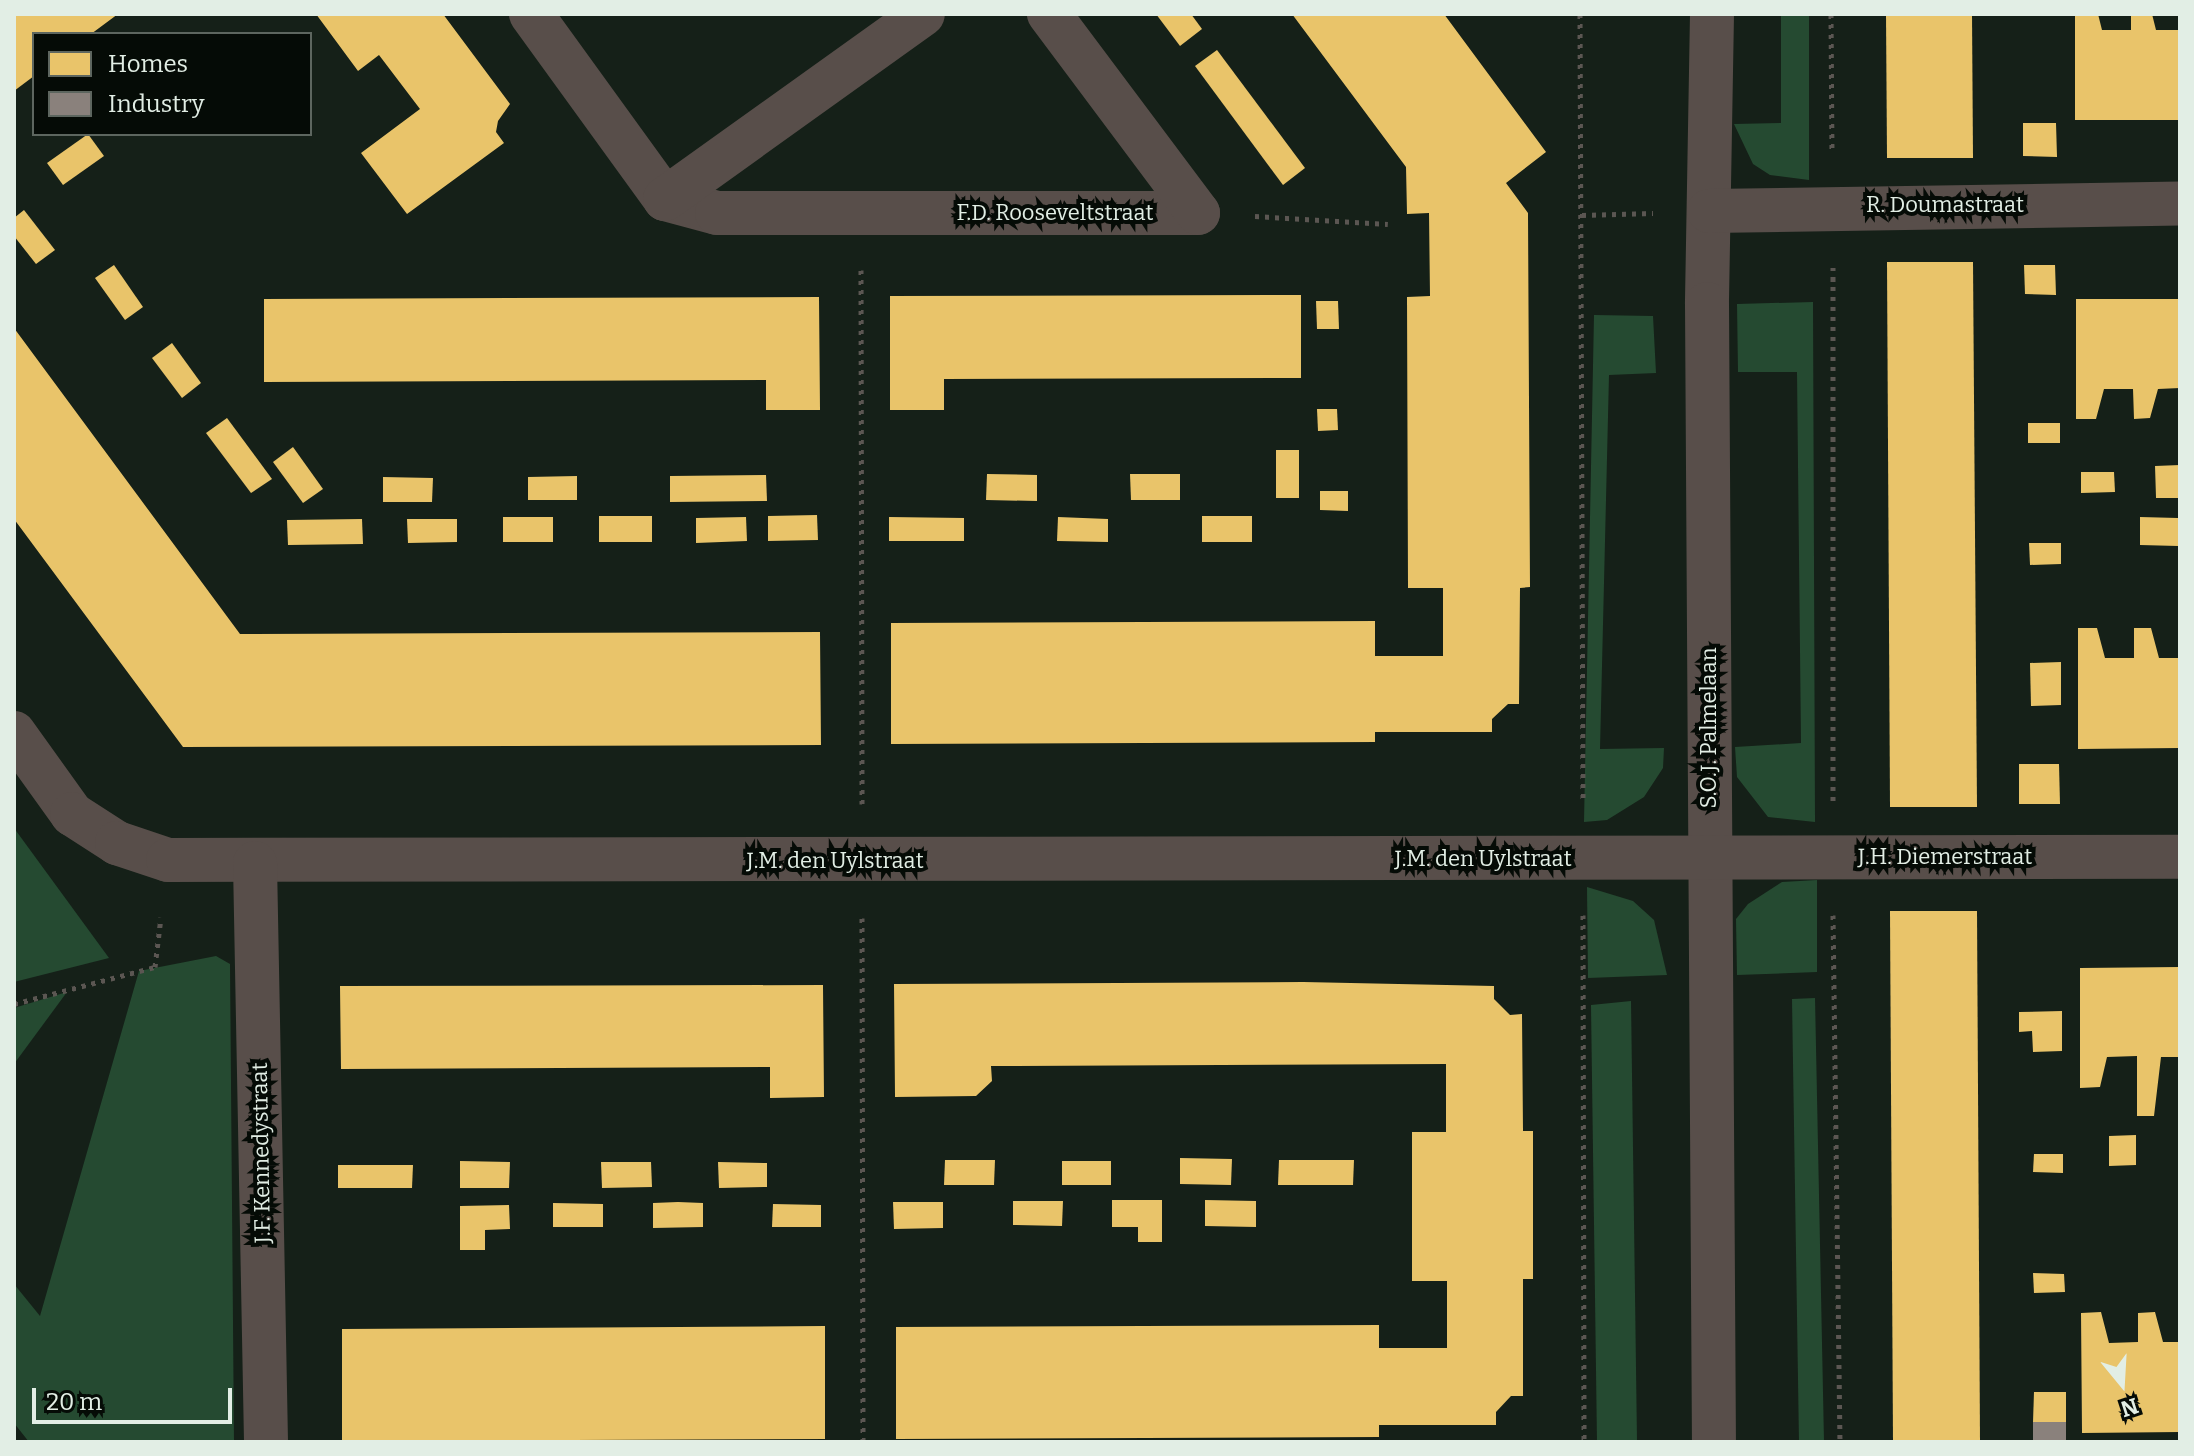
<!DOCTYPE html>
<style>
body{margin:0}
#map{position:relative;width:2194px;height:1456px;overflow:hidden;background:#152018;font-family:Bitter,serif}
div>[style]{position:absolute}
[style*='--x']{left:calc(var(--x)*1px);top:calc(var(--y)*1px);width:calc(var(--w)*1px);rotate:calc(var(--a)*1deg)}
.green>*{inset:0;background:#254a31}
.homes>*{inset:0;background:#e9c46a}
.industry>*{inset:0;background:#8a817c}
.path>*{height:5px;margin-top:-2.5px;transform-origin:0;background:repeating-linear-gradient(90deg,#5b5652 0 4px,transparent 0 10px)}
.minor>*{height:44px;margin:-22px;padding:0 22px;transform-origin:22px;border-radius:22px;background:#584e4a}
span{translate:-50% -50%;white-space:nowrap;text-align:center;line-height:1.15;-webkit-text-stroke:8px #050b06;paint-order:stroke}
.street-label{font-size:22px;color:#e2eee5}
.frame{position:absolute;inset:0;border:16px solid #e2eee5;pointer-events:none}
.legend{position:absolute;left:32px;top:32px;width:280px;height:104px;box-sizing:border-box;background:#050b06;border:2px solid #5d665f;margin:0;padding:10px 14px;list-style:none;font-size:24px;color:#e2eee5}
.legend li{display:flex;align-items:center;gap:16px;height:40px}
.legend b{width:40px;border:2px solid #5d665f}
.north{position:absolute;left:2082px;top:1344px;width:80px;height:80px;-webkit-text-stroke:6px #050b06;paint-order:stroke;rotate:162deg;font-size:22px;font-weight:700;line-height:32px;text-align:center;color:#e2eee5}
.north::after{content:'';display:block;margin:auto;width:28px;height:36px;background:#e2eee5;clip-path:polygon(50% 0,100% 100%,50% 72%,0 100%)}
.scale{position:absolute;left:32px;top:1388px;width:200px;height:36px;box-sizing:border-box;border:4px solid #e2eee5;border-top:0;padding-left:10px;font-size:24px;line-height:28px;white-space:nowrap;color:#e2eee5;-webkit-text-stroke:6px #050b06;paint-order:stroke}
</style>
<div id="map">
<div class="green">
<div style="clip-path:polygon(1781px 14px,1809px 14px,1809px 180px,1770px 175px,1753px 164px,1734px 124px,1781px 123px)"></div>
<div style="clip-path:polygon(1813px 302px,1815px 822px,1768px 817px,1737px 777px,1735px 747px,1801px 743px,1797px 372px,1738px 372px,1737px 304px)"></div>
<div style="clip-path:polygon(1594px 315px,1653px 316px,1656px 373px,1609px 375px,1600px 749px,1664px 748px,1663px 768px,1644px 797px,1607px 820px,1584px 822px)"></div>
<div style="clip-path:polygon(14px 828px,109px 958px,14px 982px)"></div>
<div style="clip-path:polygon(1817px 880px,1817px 972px,1737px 975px,1736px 919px,1748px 904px,1782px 882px)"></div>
<div style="clip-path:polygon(1587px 887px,1633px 901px,1654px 920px,1667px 975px,1588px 978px)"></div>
<div style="clip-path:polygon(216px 956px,230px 964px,234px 1442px,29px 1442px,14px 1423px,14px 1284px,40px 1316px,139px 971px)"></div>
<div style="clip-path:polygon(67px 992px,14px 1064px,14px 1008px)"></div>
<div style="clip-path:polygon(1815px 998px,1824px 1442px,1799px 1442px,1792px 999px)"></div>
<div style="clip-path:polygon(1631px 1001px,1637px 1442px,1597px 1442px,1591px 1005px)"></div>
</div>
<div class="homes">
<div style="clip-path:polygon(14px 14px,118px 14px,91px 34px,34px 34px,34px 76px,14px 91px)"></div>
<div style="clip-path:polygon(316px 14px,443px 14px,510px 104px,498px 121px,496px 132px,504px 143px,407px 214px,361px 153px,420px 109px,379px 55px,358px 71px)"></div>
<div style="clip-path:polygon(1156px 14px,1191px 14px,1202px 29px,1180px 46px)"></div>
<div style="clip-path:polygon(1292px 14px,1444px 14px,1546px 152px,1506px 183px,1528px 213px,1530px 587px,1520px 588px,1519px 704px,1508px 704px,1492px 719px,1492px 732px,1375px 732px,1375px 742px,891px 744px,891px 623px,1375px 621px,1375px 656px,1443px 656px,1443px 588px,1408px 588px,1407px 297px,1430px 296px,1429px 213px,1407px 214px,1406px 167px)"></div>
<div style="clip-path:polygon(1886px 14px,1972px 14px,1973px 158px,1887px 158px)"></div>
<div style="clip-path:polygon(2075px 14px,2098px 14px,2102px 30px,2131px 30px,2131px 14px,2152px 14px,2156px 30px,2180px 30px,2180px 120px,2075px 120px)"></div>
<div style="clip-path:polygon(1217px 50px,1305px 168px,1283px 185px,1195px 66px)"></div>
<div style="clip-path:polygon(2023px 123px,2056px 123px,2057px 157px,2023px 156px)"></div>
<div style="clip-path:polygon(88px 134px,104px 156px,63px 185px,47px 163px)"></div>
<div style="clip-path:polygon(24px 210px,55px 250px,36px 264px,14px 236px,14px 218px)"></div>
<div style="clip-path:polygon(1887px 262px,1973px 262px,1977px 807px,1890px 807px)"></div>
<div style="clip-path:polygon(114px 265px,143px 307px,125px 320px,95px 278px)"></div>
<div style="clip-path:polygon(2024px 265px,2055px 265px,2056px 295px,2025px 294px)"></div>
<div style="clip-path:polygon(1301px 295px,1301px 378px,944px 379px,944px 410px,890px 410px,890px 296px)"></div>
<div style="clip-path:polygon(819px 297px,820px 410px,766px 410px,766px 380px,264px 382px,264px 299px)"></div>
<div style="clip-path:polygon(2076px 299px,2180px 299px,2180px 388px,2158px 389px,2150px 418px,2134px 419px,2133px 389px,2104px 389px,2096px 419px,2076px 419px)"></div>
<div style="clip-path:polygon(1316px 301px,1338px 301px,1339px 329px,1317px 329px)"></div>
<div style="clip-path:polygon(14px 328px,240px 634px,820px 632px,821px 745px,183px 747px,14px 519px)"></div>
<div style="clip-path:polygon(172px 343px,201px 383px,182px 398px,152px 358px)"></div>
<div style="clip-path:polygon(1317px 409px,1337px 409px,1338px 430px,1318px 431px)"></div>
<div style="clip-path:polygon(227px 418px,272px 479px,251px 493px,206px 433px)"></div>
<div style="clip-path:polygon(2028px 423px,2060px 423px,2060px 443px,2028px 443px)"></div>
<div style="clip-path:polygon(293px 447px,323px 489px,303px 503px,273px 462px)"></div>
<div style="clip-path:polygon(1276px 450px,1299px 450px,1299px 498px,1276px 498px)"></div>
<div style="clip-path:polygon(2180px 465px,2180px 498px,2156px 498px,2155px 466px)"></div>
<div style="clip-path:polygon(2081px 472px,2114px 472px,2115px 492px,2081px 493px)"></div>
<div style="clip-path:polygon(987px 474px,1037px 475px,1037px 501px,986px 500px)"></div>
<div style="clip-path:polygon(1130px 474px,1180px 474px,1180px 500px,1131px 500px)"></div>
<div style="clip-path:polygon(766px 475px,767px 501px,670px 502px,670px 476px)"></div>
<div style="clip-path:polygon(577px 476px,577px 500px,528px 500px,528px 477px)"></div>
<div style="clip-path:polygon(383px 477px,433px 478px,432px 502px,383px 502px)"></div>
<div style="clip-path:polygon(1320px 491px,1348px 491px,1348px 511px,1320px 510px)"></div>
<div style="clip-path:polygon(817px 515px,818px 540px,768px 541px,768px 516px)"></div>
<div style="clip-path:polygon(599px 516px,652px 516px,652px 542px,599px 542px)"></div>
<div style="clip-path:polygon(1202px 516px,1252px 516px,1252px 542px,1202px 542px)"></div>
<div style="clip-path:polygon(503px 517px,553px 517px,553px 542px,503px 542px)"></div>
<div style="clip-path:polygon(746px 517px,747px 541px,696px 543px,696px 518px)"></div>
<div style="clip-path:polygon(889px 517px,964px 518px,964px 541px,889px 541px)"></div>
<div style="clip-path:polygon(1058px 517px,1108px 519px,1108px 542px,1057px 541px)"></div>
<div style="clip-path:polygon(2140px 517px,2178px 518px,2178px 546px,2140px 545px)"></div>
<div style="clip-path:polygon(362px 519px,363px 544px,288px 545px,287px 520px)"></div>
<div style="clip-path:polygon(407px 519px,457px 519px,457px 542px,408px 543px)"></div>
<div style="clip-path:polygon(2029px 543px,2061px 543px,2061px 564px,2030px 565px)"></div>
<div style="clip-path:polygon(2078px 628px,2097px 628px,2105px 658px,2134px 658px,2134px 628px,2151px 628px,2159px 658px,2180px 658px,2180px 748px,2078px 749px)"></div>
<div style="clip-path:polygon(2061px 662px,2061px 705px,2031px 706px,2030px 663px)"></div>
<div style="clip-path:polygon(2019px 764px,2059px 764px,2060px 804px,2019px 804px)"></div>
<div style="clip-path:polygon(1890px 911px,1977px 911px,1980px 1442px,1893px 1442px)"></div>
<div style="clip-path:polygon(2180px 967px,2180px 1057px,2161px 1057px,2154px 1116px,2137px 1116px,2137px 1056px,2107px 1057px,2100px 1087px,2080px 1088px,2080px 968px)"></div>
<div style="clip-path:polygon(1303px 982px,1494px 986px,1494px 999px,1510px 1015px,1522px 1014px,1523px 1131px,1533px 1131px,1533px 1279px,1523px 1279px,1523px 1396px,1511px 1396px,1496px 1412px,1496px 1425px,1379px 1425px,1379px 1437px,896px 1439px,896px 1327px,1379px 1325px,1379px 1348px,1447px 1348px,1447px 1281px,1412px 1281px,1412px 1132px,1446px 1132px,1446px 1064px,991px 1066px,992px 1081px,976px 1096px,895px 1097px,894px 984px)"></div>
<div style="clip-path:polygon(823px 985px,824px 1097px,770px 1098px,770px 1067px,341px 1069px,340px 986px)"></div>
<div style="clip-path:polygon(2062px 1011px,2062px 1051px,2033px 1052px,2032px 1031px,2019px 1032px,2019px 1012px)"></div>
<div style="clip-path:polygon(2136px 1135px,2136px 1165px,2109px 1166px,2109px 1136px)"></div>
<div style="clip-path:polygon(2034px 1154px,2063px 1154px,2063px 1173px,2033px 1172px)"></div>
<div style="clip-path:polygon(1180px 1158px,1232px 1159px,1231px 1185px,1180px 1184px)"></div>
<div style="clip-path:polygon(945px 1160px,995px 1160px,994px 1185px,944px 1185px)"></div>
<div style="clip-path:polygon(1279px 1160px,1354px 1160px,1353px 1185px,1278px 1185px)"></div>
<div style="clip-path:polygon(460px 1161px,510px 1162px,509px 1188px,460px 1188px)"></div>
<div style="clip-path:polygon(1062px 1161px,1111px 1161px,1111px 1185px,1062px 1185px)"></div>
<div style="clip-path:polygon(601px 1162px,651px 1162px,652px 1187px,602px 1188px)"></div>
<div style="clip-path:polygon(718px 1162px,767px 1163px,767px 1187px,719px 1188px)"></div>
<div style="clip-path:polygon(338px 1165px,413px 1165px,412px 1188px,338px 1188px)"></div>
<div style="clip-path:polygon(1112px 1200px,1162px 1200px,1162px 1242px,1138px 1242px,1138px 1227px,1112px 1227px)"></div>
<div style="clip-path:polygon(1205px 1200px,1256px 1201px,1256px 1227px,1205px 1226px)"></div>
<div style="clip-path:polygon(1013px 1201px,1063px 1201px,1062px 1226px,1013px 1225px)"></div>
<div style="clip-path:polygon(678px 1202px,703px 1203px,703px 1227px,653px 1228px,653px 1203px)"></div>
<div style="clip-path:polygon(893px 1202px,943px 1202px,943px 1228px,894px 1229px)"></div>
<div style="clip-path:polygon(553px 1203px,603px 1204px,603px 1227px,553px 1227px)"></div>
<div style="clip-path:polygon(773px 1204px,821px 1205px,821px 1227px,772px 1227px)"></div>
<div style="clip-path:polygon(509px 1205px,510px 1229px,485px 1230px,485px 1250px,460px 1250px,460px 1206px)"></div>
<div style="clip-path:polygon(2033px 1273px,2064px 1274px,2065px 1292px,2034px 1293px)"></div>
<div style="clip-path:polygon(2101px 1312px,2109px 1343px,2138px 1342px,2138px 1313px,2155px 1312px,2163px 1342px,2180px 1342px,2180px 1432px,2082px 1433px,2081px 1313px)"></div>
<div style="clip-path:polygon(825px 1326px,825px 1439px,342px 1441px,342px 1329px)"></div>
<div style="clip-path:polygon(2034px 1392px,2066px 1392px,2066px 1422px,2033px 1422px)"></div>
</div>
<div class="industry">
<div style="clip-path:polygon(2033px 1422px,2066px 1422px,2066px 1442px,2033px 1442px)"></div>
</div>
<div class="path">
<div style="--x:1580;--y:14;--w:787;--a:89.78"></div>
<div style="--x:1831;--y:14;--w:139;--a:89.6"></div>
<div style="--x:1582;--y:215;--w:71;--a:-1.6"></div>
<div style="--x:1255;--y:216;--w:133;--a:3.4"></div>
<div style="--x:1833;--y:267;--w:534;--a:90"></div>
<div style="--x:861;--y:270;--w:534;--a:89.89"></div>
<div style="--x:1583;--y:915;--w:527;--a:89.89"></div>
<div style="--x:1833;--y:915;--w:527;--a:89.24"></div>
<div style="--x:862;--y:918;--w:524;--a:89.89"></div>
<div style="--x:14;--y:1004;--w:146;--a:-14.7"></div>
<div style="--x:155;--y:967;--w:50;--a:-83.2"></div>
</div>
<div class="minor">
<div style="--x:531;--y:14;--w:228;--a:54.1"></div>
<div style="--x:665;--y:199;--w:54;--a:15.1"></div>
<div style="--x:717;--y:213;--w:481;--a:0"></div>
<div style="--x:1198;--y:213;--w:249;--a:-126.8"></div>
<div style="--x:1712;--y:14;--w:290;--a:91"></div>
<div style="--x:1707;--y:304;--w:1138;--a:89.65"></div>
<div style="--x:665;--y:199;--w:317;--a:-35.6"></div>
<div style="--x:1709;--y:211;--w:471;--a:-0.9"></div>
<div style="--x:14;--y:733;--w:100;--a:54.4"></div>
<div style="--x:72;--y:814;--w:54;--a:32.8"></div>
<div style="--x:117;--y:843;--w:54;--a:18.4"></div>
<div style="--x:168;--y:860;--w:2012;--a:-0.09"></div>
<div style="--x:255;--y:863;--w:579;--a:88.91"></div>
</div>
<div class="street-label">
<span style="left:1945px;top:205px">R. Doumastraat</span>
<span style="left:1055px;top:213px">F.D. Rooseveltstraat</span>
<span style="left:1709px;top:728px;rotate:-90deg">S.O.J. Palmelaan</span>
<span style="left:1945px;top:857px">J.H. Diemerstraat</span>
<span style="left:1483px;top:859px">J.M. den Uylstraat</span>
<span style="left:835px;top:861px">J.M. den Uylstraat</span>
<span style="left:261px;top:1153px;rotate:-91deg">J.F. Kennedystraat</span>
</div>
<div class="frame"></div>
<ul class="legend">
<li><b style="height:22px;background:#e9c46a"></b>Homes</li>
<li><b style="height:22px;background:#8a817c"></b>Industry</li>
</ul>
<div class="north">N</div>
<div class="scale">20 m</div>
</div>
